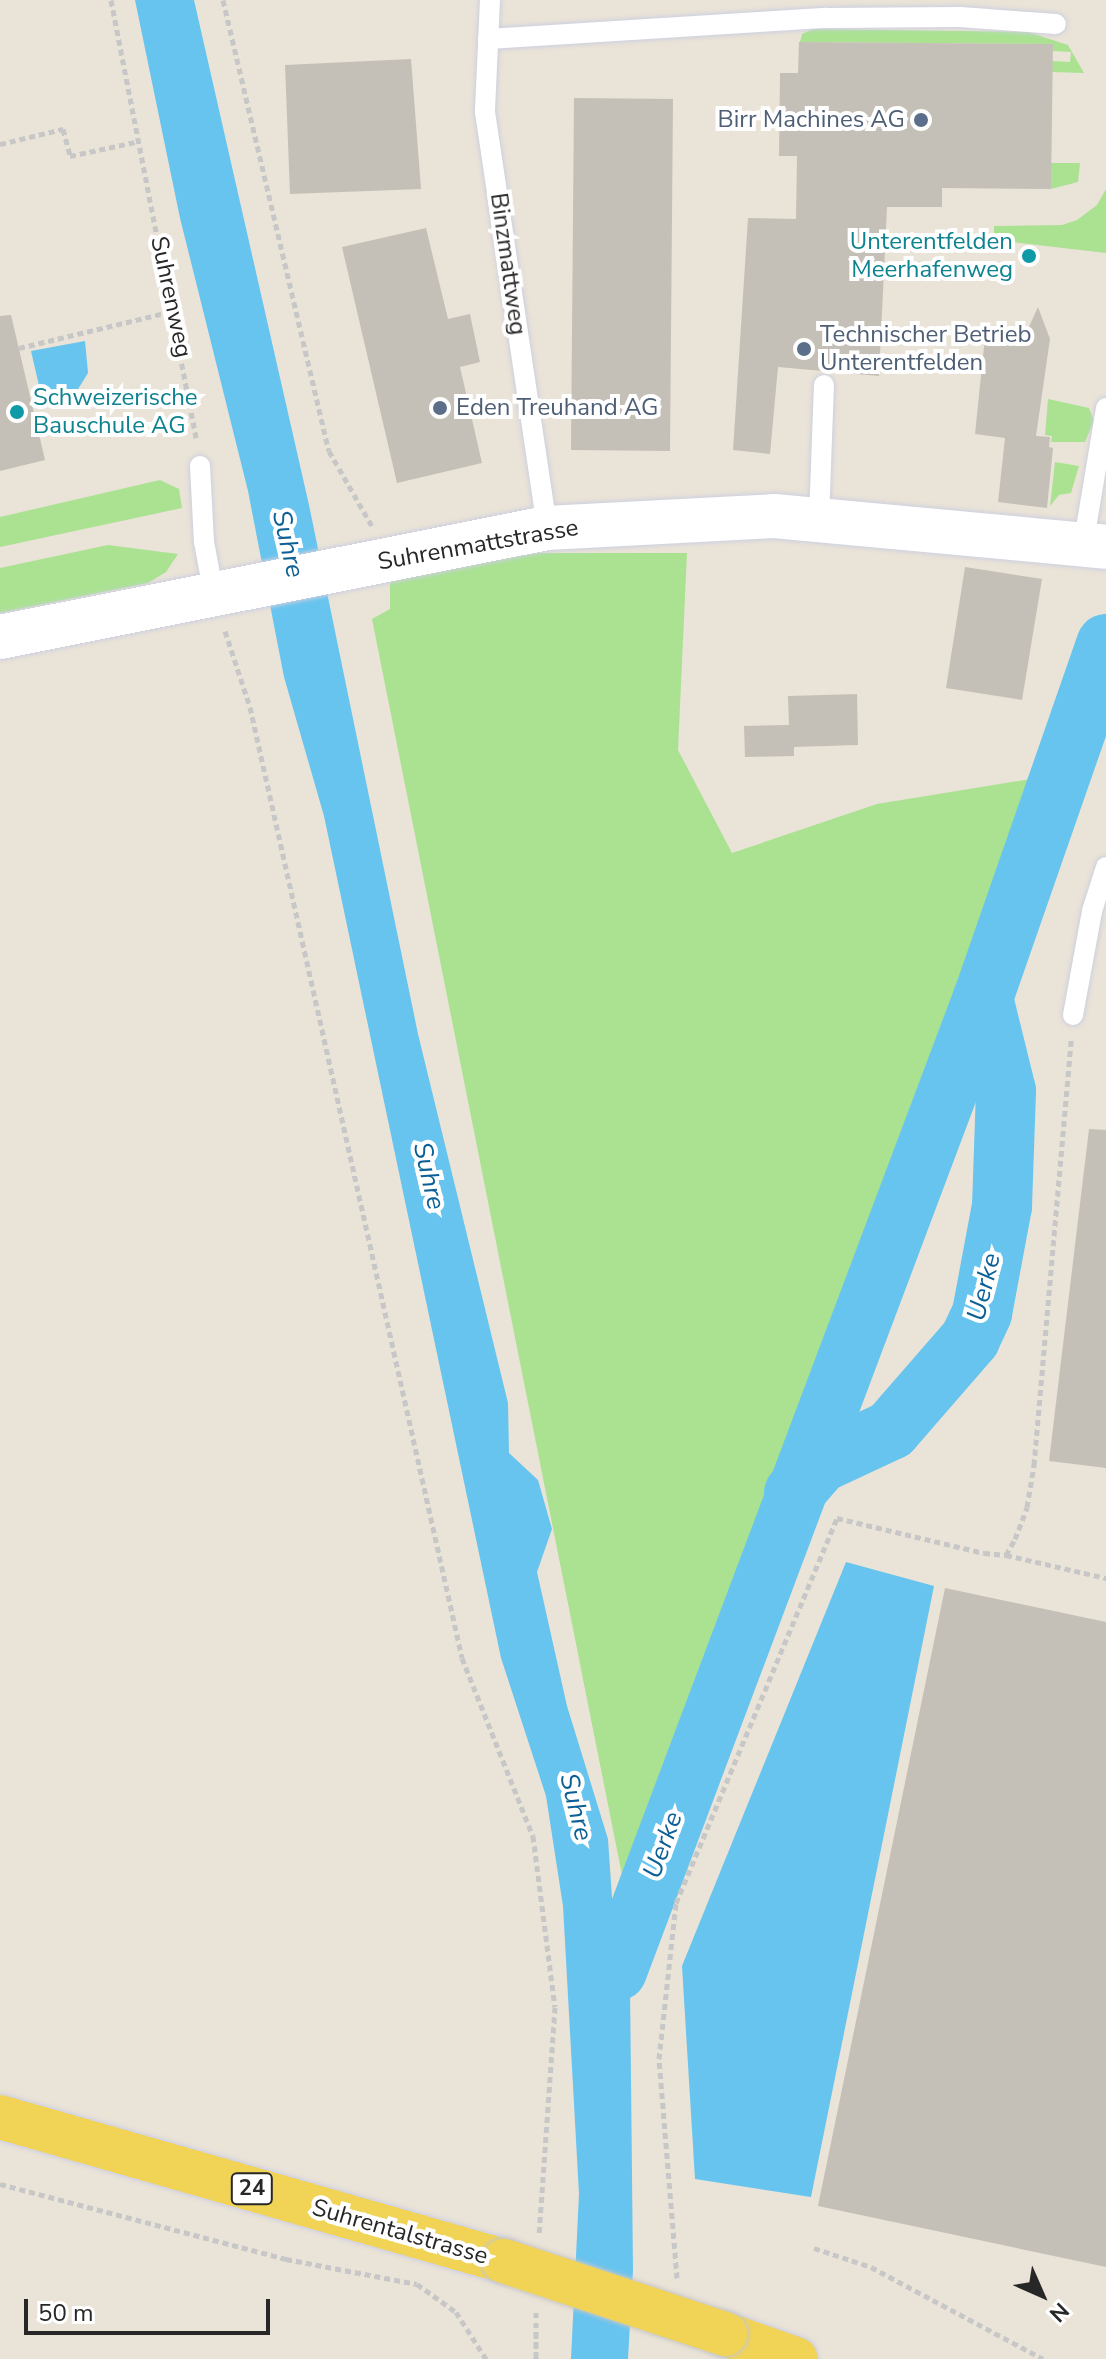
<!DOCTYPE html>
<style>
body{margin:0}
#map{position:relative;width:1106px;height:2359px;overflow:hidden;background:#eae3d7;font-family:"Nunito Sans",sans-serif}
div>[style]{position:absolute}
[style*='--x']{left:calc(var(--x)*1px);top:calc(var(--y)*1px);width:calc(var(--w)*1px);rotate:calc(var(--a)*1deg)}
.green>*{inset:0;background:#aae292}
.water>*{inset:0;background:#67c4ef}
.river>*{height:60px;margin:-30px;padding:0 30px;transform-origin:30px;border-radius:30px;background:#67c4ef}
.building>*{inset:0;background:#c5c0b7}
.path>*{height:5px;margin-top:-2.5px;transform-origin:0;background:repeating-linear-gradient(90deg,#c7c7c7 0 6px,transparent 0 10px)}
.roads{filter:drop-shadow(0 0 2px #cdd0e0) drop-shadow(0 0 2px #cdd0e0)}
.lane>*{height:20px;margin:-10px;padding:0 10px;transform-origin:10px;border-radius:10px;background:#fff}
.secondary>*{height:44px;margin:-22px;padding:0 22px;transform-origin:22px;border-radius:22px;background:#fff}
.primary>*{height:44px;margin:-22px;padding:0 22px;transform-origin:22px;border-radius:22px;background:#f1d455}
.bridges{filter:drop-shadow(0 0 2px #c7c7c7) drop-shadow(0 0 2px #c7c7c7)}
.primary-bridge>*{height:44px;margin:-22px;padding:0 22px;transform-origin:22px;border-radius:22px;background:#f1d455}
.dots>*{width:22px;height:22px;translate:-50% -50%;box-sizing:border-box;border:4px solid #fff;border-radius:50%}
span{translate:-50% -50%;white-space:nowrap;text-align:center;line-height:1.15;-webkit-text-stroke:8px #fff;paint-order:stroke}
.shield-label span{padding:2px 6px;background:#fff;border:2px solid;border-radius:6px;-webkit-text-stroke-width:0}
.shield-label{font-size:22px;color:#272727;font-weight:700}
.service-label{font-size:24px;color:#4e5e75}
.right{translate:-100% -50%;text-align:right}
.left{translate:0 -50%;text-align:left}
.culture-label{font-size:24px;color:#0d838f}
.street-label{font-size:24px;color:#272727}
.water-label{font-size:26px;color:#0c6096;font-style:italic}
.north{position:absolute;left:1002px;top:2255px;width:80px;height:80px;-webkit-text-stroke:6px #fff;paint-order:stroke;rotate:135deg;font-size:22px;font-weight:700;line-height:32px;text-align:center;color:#272727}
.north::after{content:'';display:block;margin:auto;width:28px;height:36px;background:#272727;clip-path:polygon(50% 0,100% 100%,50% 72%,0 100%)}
.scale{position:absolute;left:24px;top:2299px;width:246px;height:36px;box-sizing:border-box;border:4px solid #272727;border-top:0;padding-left:10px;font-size:24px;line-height:28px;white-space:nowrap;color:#272727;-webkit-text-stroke:6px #fff;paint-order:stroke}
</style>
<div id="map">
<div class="green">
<div style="clip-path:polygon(813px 29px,1028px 32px,1068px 45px,1084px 73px,1052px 72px,1052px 61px,1070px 62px,1071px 52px,1053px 51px,1052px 44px,800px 42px,802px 34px)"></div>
<div style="clip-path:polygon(1051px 163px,1080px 163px,1078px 182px,1051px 189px)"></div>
<div style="clip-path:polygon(1106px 189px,1106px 253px,994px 240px,994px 226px,1062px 225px,1077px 220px,1097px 205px)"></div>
<div style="clip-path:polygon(1048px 399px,1089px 408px,1094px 421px,1085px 442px,1051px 442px,1052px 436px,1045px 435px)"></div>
<div style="clip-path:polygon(1055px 462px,1079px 466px,1071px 493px,1059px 495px,1050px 506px)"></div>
<div style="clip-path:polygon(160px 480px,179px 489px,182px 508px,0 547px,0 517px)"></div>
<div style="clip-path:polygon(108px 545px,178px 554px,166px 572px,148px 583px,0 613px,0 568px)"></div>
<div style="clip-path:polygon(534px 553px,687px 553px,678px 750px,732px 853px,877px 804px,1043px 777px,624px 1885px,372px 619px,390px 609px,390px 580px)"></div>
</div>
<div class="water">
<div style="clip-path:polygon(135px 0,194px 0,309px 505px,418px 1034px,508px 1403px,509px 1453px,538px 1480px,552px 1529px,537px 1572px,567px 1706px,608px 1839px,617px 1971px,630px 1985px,633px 2270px,628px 2359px,571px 2359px,579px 2194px,563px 1906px,546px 1796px,501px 1658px,324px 816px,284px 677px,248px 491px,180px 218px)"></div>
<div style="clip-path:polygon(85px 341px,88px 373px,75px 394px,64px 400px,41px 394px,31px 351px)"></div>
<div style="clip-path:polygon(846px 1562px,934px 1586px,811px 2197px,695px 2179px,682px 1966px)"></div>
</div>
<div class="river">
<div style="--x:794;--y:1493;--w:40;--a:-49"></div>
<div style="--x:820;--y:1463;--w:78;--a:-24.9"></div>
<div style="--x:891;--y:1430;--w:121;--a:-49"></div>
<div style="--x:970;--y:1339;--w:29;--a:-65"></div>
<div style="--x:982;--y:1313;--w:109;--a:-79.4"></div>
<div style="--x:1002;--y:1206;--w:115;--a:-88"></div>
<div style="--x:1006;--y:1091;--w:96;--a:-103.9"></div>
<div style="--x:617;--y:1971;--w:1040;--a:-69.39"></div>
<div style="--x:983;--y:998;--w:375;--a:-70.8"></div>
</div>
<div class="building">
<div style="clip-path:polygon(799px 42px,1053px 44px,1051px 189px,942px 188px,942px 207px,887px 207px,879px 376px,778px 367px,770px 454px,733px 450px,748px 218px,796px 219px,797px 156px,779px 156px,780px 73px,798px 73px)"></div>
<div style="clip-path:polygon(411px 59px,421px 189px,290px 194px,285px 65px)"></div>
<div style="clip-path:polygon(574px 98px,673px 99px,670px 451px,571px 450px)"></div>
<div style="clip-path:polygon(426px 228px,448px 319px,470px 314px,480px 362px,460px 367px,482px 463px,397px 483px,342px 247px)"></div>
<div style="clip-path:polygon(1038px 307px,1050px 339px,1036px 436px,1050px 437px,1049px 447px,1053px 448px,1047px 508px,998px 502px,1005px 438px,975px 434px,986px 327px,1027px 331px)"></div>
<div style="clip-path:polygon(11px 315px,45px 460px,0 471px,0 316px)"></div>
<div style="clip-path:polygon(965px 567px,1042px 579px,1022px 700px,946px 688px)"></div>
<div style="clip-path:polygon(857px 694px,858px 745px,794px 747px,794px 756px,745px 757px,744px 726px,789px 725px,788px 696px)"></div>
<div style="clip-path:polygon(1089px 1129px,1106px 1130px,1106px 1468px,1049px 1461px)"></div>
<div style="clip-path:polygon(945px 1588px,1106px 1622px,1106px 2267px,818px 2206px)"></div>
</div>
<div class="path">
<div style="--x:111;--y:0;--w:449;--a:79"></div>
<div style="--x:223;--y:0;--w:463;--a:76.8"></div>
<div style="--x:329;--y:451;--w:86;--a:60.2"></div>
<div style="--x:0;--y:144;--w:65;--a:-13.4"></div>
<div style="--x:63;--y:129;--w:28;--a:75"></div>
<div style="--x:70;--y:156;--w:72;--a:-12.1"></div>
<div style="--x:19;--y:348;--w:158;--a:-13.5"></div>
<div style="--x:225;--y:631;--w:80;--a:71.8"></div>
<div style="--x:250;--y:707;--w:974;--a:77.43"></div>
<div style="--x:462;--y:1658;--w:192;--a:68.3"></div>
<div style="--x:533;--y:1836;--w:172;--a:82.7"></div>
<div style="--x:555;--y:2007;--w:228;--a:94"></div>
<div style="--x:1006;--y:1555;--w:103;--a:13"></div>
<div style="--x:0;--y:2184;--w:296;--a:14.7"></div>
<div style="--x:286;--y:2259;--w:133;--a:10.8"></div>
<div style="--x:417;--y:2284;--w:48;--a:35.7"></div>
<div style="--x:456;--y:2312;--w:56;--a:57.4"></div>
<div style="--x:814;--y:2248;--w:60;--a:18.4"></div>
<div style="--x:871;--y:2267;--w:195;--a:28.1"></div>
<div style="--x:677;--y:2278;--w:220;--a:-94.7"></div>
<div style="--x:659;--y:2059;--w:157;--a:-83.8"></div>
<div style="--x:676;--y:1903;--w:417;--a:-67.3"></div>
<div style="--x:837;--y:1518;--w:151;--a:13.4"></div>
<div style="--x:984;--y:1553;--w:22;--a:5"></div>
<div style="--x:1006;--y:1555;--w:18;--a:-61"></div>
<div style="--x:1015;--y:1539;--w:34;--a:-69"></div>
<div style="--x:1027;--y:1507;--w:43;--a:-80.5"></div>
<div style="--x:1034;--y:1465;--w:427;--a:-85"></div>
<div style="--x:536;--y:2312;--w:47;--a:90"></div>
</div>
<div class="roads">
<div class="lane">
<div style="--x:490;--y:0;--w:112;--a:92.6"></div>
<div style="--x:485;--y:112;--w:421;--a:81.5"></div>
<div style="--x:488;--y:39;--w:339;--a:-3.6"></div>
<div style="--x:826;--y:18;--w:134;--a:-0.4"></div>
<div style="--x:960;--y:17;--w:96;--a:4.2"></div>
<div style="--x:200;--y:466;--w:76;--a:87"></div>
<div style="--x:204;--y:542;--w:54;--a:79.3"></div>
<div style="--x:819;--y:520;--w:135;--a:-87.9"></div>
<div style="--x:1083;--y:546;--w:140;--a:-80.5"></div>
<div style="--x:1073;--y:1015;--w:106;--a:-79.6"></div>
<div style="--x:1092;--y:911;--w:46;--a:-72.3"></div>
</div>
<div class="secondary">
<div style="--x:0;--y:637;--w:558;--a:-11.27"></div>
<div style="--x:547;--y:528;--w:227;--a:-3"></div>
<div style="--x:774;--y:516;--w:333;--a:5.3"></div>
</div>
<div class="primary">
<div style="--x:0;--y:2117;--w:524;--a:15.95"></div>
<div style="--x:725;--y:2334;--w:75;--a:19.4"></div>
</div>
</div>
<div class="bridges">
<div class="primary-bridge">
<div style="--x:504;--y:2261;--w:233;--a:18.3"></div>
</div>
</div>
<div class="dots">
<div style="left:921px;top:120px;background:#5c6f8a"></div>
<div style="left:1029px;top:256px;background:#0f9aa8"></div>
<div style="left:804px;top:349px;background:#5c6f8a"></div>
<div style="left:440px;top:408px;background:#5c6f8a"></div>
<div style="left:17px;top:412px;background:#0f9aa8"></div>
</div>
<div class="shield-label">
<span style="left:252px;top:2189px">24</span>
</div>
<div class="service-label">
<span class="right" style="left:905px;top:120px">Birr Machines AG</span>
<span class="left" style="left:820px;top:349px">Technischer Betrieb<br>Unterentfelden</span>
<span class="left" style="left:456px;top:408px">Eden Treuhand AG</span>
</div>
<div class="culture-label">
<span class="right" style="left:1013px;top:256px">Unterentfelden<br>Meerhafenweg</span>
<span class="left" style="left:33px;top:412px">Schweizerische<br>Bauschule AG</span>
</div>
<div class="street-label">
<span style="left:508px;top:264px;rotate:82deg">Binzmattweg</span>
<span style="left:171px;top:297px;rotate:78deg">Suhrenweg</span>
<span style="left:478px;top:545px;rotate:-10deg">Suhrenmattstrasse</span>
<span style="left:400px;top:2232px;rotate:16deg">Suhrentalstrasse</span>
</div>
<div class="water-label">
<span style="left:288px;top:544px;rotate:77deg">Suhre</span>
<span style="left:429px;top:1176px;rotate:77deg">Suhre</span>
<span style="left:984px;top:1287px;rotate:-76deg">Uerke</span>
<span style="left:576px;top:1807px;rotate:76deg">Suhre</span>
<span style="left:663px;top:1845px;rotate:-70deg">Uerke</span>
</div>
<div class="north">N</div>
<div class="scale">50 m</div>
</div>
